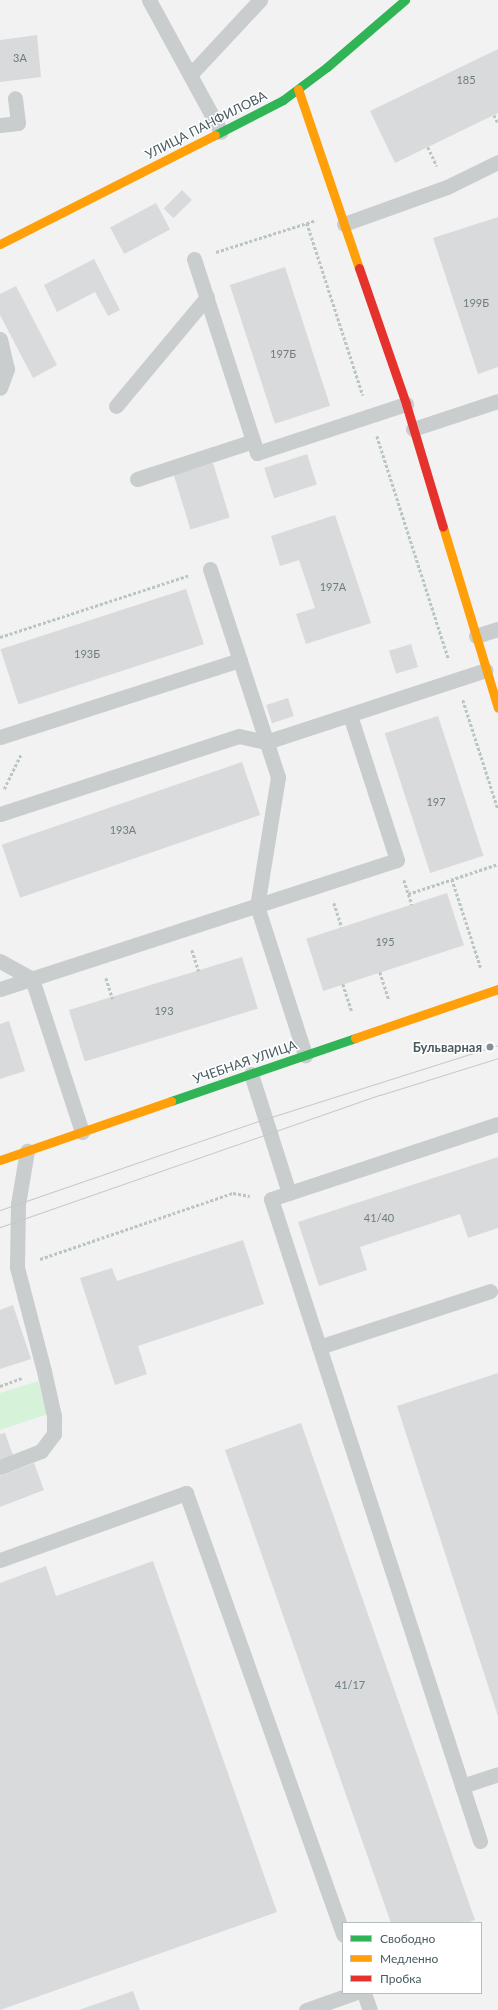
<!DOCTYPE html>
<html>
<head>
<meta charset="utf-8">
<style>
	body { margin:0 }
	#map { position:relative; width:498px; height:2010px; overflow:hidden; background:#f3f2f2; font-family:Lato,sans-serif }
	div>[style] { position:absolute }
	.green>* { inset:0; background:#d6f2d9 }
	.building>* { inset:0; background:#d9dadb; transform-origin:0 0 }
	.path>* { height:2.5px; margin-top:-1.25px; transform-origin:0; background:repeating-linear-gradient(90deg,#b9c7bf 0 3px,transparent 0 5px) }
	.lane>* { height:15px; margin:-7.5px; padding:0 7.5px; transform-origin:7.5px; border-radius:7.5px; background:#c9cdce }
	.fast>* { height:9px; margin:-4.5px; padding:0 4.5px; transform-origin:4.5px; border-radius:4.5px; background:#30b455 }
	.slow>* { height:9px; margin:-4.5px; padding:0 4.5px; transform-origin:4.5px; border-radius:4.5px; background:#ff9f0a }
	.jam>* { height:9px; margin:-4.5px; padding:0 4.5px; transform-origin:4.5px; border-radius:4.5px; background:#e5322d }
	.tram>* { height:1px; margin:-0.5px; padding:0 0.5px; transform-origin:0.5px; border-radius:0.5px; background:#c5c8c9 }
	.dots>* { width:11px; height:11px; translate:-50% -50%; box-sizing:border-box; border:2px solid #fff; border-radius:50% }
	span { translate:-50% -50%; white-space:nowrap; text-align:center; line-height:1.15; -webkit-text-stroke:3px #fff; paint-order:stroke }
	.number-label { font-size:11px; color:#6e7c80 }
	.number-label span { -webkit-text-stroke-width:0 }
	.street-label { font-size:13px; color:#485b60 }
	.poi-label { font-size:13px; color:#485b60; font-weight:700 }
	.right { translate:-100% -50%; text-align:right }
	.legend { position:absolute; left:342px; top:1922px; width:140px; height:72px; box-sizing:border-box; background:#fff; border:1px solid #b6bdbf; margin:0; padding:5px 7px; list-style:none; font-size:12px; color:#485b60 }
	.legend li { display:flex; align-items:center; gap:8px; height:20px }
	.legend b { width:20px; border:1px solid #b6bdbf }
</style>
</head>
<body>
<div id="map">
	<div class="green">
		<div style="clip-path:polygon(38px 1381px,48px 1414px,0 1430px,0 1393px)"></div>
	</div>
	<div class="building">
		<div style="clip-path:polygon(37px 35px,41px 77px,0 82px,0 40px)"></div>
		<div style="clip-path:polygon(498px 49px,498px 113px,395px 163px,370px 111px)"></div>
		<div style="left:182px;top:190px;width:14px;height:26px;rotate:45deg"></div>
		<div style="left:156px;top:203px;width:30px;height:52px;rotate:62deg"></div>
		<div style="clip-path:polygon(498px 217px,498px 367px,478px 374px,433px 238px)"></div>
		<div style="clip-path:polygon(94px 259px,120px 310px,108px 316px,95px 292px,57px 312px,44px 285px)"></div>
		<div style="left:285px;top:267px;width:146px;height:58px;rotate:72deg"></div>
		<div style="clip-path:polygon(16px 286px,57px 365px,33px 378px,0 315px,0 294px)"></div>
		<div style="left:307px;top:454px;width:32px;height:45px;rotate:72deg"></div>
		<div style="left:213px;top:463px;width:57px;height:41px;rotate:73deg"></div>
		<div style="clip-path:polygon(335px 515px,371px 623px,306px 644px,296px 614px,315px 608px,299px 560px,280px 566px,271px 536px)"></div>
		<div style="left:186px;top:589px;width:58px;height:195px;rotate:72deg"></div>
		<div style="left:411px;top:644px;width:24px;height:23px;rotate:73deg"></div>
		<div style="left:288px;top:698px;width:19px;height:23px;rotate:72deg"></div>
		<div style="left:438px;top:716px;width:147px;height:56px;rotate:72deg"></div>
		<div style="left:242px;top:762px;width:56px;height:254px;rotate:71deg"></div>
		<div style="left:447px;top:893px;width:55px;height:148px;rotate:72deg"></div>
		<div style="left:242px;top:957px;width:54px;height:181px;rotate:73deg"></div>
		<div style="clip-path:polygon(9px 1021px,25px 1071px,0 1079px,0 1024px)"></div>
		<div style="clip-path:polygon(498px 1157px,498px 1228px,468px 1238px,460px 1214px,360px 1247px,367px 1270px,319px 1286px,298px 1222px)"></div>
		<div style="clip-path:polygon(243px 1240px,264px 1304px,138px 1346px,147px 1374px,115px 1385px,80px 1278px,112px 1268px,117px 1281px)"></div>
		<div style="clip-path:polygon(13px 1305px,31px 1359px,0 1369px,0 1310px)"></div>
		<div style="clip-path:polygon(498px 1373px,498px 1716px,397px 1406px)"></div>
		<div style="clip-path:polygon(301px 1423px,475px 1920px,467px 1923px,391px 1923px,225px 1450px)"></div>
		<div style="clip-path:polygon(5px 1433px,13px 1455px,0 1460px,0 1434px)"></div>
		<div style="clip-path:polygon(34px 1463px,44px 1490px,0 1507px,0 1476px)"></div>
		<div style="clip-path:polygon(153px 1561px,277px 1912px,0 2010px,0 1583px,46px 1566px,56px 1596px)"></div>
		<div style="clip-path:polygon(133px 1991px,140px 2010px,79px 2010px)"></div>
	</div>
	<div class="path">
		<div style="left:494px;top:115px;width:9px;rotate:63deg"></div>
		<div style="left:428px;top:147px;width:21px;rotate:65deg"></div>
		<div style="left:307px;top:223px;width:181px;rotate:72deg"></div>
		<div style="left:216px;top:252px;width:105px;rotate:-17.7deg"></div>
		<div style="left:377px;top:436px;width:235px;rotate:72.2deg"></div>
		<div style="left:0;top:637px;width:200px;rotate:-18.1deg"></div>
		<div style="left:463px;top:700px;width:114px;rotate:72.2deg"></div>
		<div style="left:4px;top:789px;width:39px;rotate:-64deg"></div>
		<div style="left:452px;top:879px;width:94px;rotate:72deg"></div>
		<div style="left:404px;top:880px;width:26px;rotate:72deg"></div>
		<div style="left:408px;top:894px;width:95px;rotate:-18.4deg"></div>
		<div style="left:334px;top:903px;width:25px;rotate:72deg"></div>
		<div style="left:192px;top:950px;width:22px;rotate:72deg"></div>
		<div style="left:380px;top:972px;width:28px;rotate:72deg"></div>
		<div style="left:106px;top:978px;width:22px;rotate:72deg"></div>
		<div style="left:343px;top:984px;width:28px;rotate:72deg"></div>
		<div style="left:40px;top:1259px;width:204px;rotate:-18.9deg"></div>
		<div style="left:233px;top:1193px;width:17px;rotate:10deg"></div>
		<div style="left:0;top:1386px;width:23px;rotate:-20deg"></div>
	</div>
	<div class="lane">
		<div style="left:149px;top:0;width:150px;rotate:61.4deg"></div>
		<div style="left:190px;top:75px;width:103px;rotate:-47deg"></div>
		<div style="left:0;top:125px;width:18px;rotate:-6deg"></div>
		<div style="left:18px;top:123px;width:25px;rotate:-97deg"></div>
		<div style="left:344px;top:224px;width:109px;rotate:-19.8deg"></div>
		<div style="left:447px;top:187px;width:57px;rotate:-26.1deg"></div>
		<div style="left:194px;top:259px;width:204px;rotate:72deg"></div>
		<div style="left:257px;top:453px;width:157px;rotate:-18.2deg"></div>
		<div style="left:0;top:339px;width:31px;rotate:77deg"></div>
		<div style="left:7px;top:369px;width:20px;rotate:110deg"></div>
		<div style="left:116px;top:406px;width:142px;rotate:-50.1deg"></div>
		<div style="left:413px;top:429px;width:89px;rotate:-18.2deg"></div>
		<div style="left:137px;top:479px;width:122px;rotate:-18.1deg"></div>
		<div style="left:210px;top:569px;width:219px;rotate:71.9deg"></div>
		<div style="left:278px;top:777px;width:131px;rotate:99.2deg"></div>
		<div style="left:257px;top:906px;width:157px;rotate:72.1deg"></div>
		<div style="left:476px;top:636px;width:23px;rotate:-18deg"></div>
		<div style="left:0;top:737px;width:252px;rotate:-17.8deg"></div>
		<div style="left:0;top:814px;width:251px;rotate:-18.1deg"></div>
		<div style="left:239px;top:736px;width:28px;rotate:13deg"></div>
		<div style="left:266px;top:742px;width:231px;rotate:-18.1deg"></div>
		<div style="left:0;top:961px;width:37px;rotate:29deg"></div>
		<div style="left:32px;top:979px;width:161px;rotate:71.9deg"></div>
		<div style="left:0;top:989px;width:417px;rotate:-18deg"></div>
		<div style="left:397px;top:860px;width:152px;rotate:-108deg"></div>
		<div style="left:251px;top:1074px;width:125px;rotate:72.3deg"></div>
		<div style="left:319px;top:1347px;width:180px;rotate:-18.1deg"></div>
		<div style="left:0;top:1467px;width:44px;rotate:-21.3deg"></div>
		<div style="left:41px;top:1451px;width:21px;rotate:-53deg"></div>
		<div style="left:54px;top:1434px;width:18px;rotate:-90deg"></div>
		<div style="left:54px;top:1416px;width:46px;rotate:-102.5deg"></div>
		<div style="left:44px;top:1371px;width:107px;rotate:-104.6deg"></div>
		<div style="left:17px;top:1267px;width:63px;rotate:-89.1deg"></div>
		<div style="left:18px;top:1204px;width:54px;rotate:-80.4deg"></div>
		<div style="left:0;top:1560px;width:198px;rotate:-19.8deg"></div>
		<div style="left:186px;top:1493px;width:469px;rotate:70.4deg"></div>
		<div style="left:462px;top:1786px;width:38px;rotate:-18deg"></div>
		<div style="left:480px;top:1841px;width:675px;rotate:-108.03deg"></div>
		<div style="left:271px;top:1199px;width:239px;rotate:-18.3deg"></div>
		<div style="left:364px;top:1993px;width:18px;rotate:71deg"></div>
		<div style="left:306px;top:2010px;width:51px;rotate:-19.5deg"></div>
	</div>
	<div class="fast">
		<div style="left:215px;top:135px;width:76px;rotate:-27.2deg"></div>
		<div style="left:283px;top:100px;width:55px;rotate:-36.9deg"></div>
		<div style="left:327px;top:67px;width:103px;rotate:-40.7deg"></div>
		<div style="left:171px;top:1101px;width:194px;rotate:-18.9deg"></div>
	</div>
	<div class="slow">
		<div style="left:298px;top:89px;width:189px;rotate:71.2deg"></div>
		<div style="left:0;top:244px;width:241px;rotate:-26.9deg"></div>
		<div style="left:443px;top:527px;width:189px;rotate:73.1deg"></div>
		<div style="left:355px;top:1038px;width:151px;rotate:-18.9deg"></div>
		<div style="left:0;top:1160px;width:181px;rotate:-19deg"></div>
	</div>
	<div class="jam">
		<div style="left:359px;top:268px;width:144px;rotate:70.9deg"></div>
		<div style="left:406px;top:404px;width:128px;rotate:73.3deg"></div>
	</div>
	<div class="tram">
		<div style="left:0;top:1210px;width:280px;rotate:-19deg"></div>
		<div style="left:265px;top:1119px;width:244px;rotate:-17.6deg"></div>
		<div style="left:0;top:1227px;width:402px;rotate:-19.2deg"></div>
		<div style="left:380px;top:1095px;width:124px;rotate:-17.4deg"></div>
	</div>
	<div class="dots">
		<div style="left:490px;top:1047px;background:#849093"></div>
	</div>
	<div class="number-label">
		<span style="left:20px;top:58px">3А</span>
		<span style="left:466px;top:80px">185</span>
		<span style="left:476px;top:303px">199Б</span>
		<span style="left:283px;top:354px">197Б</span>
		<span style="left:333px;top:587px">197А</span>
		<span style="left:87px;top:654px">193Б</span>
		<span style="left:436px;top:802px">197</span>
		<span style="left:123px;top:830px">193А</span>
		<span style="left:385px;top:942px">195</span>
		<span style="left:164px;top:1011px">193</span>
		<span style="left:379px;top:1218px">41/40</span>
		<span style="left:350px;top:1685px">41/17</span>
	</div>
	<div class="street-label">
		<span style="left:206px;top:125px;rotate:-27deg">УЛИЦА ПАНФИЛОВА</span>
		<span style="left:245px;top:1062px;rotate:-19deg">УЧЕБНАЯ УЛИЦА</span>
	</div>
	<div class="poi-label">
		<span class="right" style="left:482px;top:1047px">Бульварная</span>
	</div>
	<ul class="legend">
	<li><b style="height:5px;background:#30b455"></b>Свободно</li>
	<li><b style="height:5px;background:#ff9f0a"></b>Медленно</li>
	<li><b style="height:5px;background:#e5322d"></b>Пробка</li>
	</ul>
</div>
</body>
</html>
